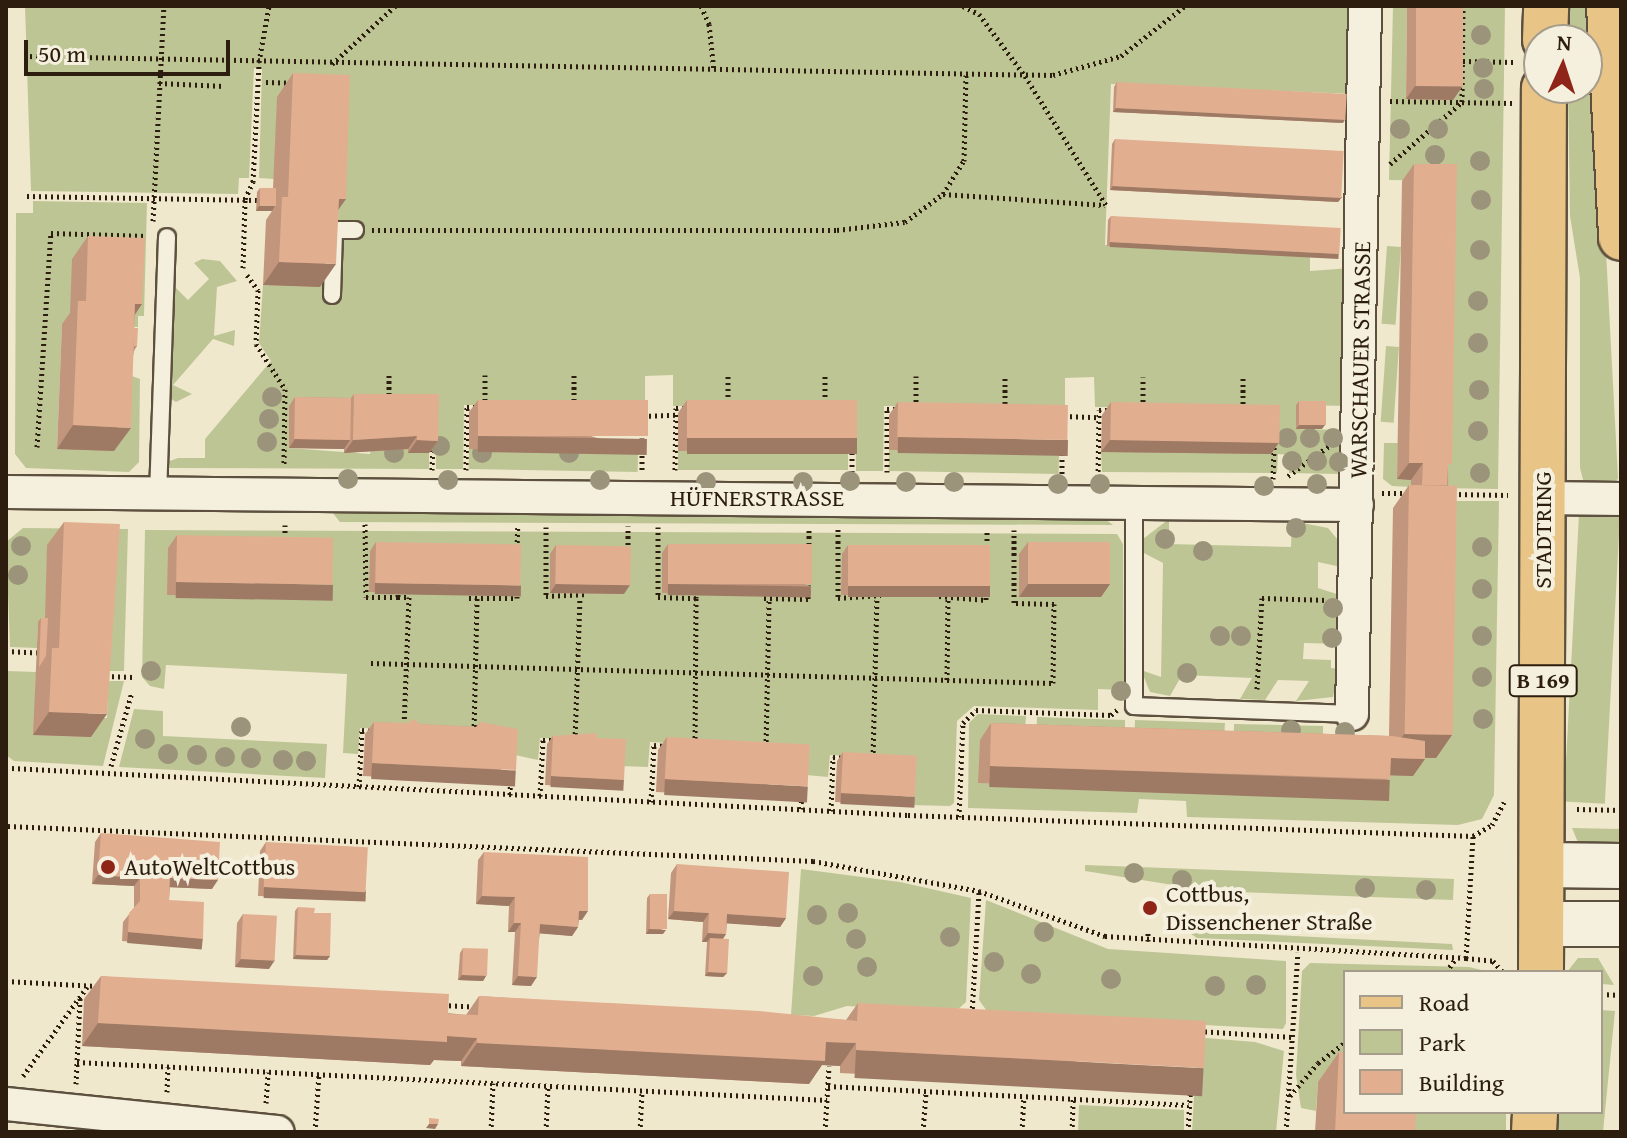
<!DOCTYPE html>
<html>
<head>
<meta charset="utf-8">
<style>
	body { margin:0 }
	#map { position:relative; width:1627px; height:1138px; overflow:hidden; background:#f0e8cd; font-family:"Gentium Book Plus",serif }
	div>[style] { position:absolute }
	.green>* { inset:0; background:#bec595; transform-origin:0 0 }
	.path>* { height:5px; margin-top:-2.5px; transform-origin:0; background:repeating-linear-gradient(90deg,#2c1d0e 0 2px,transparent 0 6px) }
	.roads { filter:drop-shadow(2px 0 #5d503e) drop-shadow(-2px 0 #5d503e) drop-shadow(0 2px #5d503e) drop-shadow(0 -2px #5d503e) }
	.service>* { height:16px; margin:-8px; padding:0 8px; transform-origin:8px; border-radius:8px; background:#f5f0de }
	.minor>* { height:32px; margin:-16px; padding:0 16px; transform-origin:16px; border-radius:16px; background:#f5f0de }
	.secondary>* { height:44px; margin:-22px; padding:0 22px; transform-origin:22px; border-radius:22px; background:#f5f0de }
	.primary>* { height:44px; margin:-22px; padding:0 22px; transform-origin:22px; border-radius:22px; background:#e8c486 }
	.trees>* { width:20px; height:20px; margin:-10px; border-radius:50%; background:#9c947a }
	.wall>* { inset:0; background:#c2967c }
	.shaded-wall>* { inset:0; background:#9e7a65; transform-origin:0 0 }
	.building>* { inset:0; background:#e1af90; transform-origin:0 0 }
	.dots>* { width:22px; height:22px; translate:-50% -50%; box-sizing:border-box; border:4px solid #f5f0de; border-radius:50% }
	span { translate:-50% -50%; white-space:nowrap; text-align:center; line-height:1.15; -webkit-text-stroke:8px #f5f0de; paint-order:stroke }
	.shield-label span { padding:2px 6px; background:#f5f0de; border:2px solid; border-radius:6px; -webkit-text-stroke-width:0 }
	.shield-label { font-size:22px; color:#2c1d0e; font-weight:700 }
	.street-label { font-size:24px; color:#2c1d0e }
	.poi-label { font-size:24px; color:#2c1d0e }
	.left { translate:0 -50%; text-align:left }
	.frame { position:absolute; inset:0; border:8px solid #2c1d0e; pointer-events:none }
	.legend { position:absolute; left:1343px; top:970px; width:260px; height:144px; box-sizing:border-box; background:#f5f0de; border:2px solid #a59c8b; margin:0; padding:10px 14px; list-style:none; font-size:24px; color:#2c1d0e }
	.legend li { display:flex; align-items:center; gap:16px; height:40px }
	.legend b { width:40px; border:2px solid #a59c8b }
	.north { position:absolute; left:1523px; top:24px; width:80px; height:80px; box-sizing:border-box; background:#f5f0de; border:2px solid #a59c8b; border-radius:50%; rotate:3deg; font-size:22px; font-weight:700; line-height:32px; text-align:center; color:#2c1d0e }
	.north::after { content:''; display:block; margin:auto; width:28px; height:36px; background:#8f2418; clip-path:polygon(50% 0,100% 100%,50% 72%,0 100%) }
	.scale { position:absolute; left:24px; top:40px; width:206px; height:36px; box-sizing:border-box; border:4px solid #2c1d0e; border-top:0; padding-left:10px; font-size:24px; line-height:28px; white-space:nowrap; color:#2c1d0e; -webkit-text-stroke:6px #f5f0de; paint-order:stroke }
</style>
</head>
<body>
<div id="map">
	<div class="green">
		<div style="clip-path:polygon(25px 6px,1354px 6px,1354px 94px,1111px 84px,1105px 245px,1310px 256px,1310px 271px,1351px 268px,1348px 406px,1297px 405px,1296px 429px,1347px 430px,1341px 474px,1289px 473px,1289px 455px,1278px 454px,1277px 473px,1102px 472px,1101px 452px,1271px 408px,1095px 407px,1094px 377px,1065px 378px,1065px 408px,884px 406px,883px 471px,856px 471px,855px 406px,673px 406px,673px 375px,645px 376px,645px 406px,464px 405px,463px 469px,436px 469px,436px 400px,289px 448px,370px 454px,371px 449px,408px 449px,429px 453px,429px 469px,167px 468px,167px 462px,178px 458px,205px 458px,205px 439px,271px 361px,259px 343px,263px 285px,320px 287px,274px 179px,259px 178px,262px 69px,254px 68px,249px 178px,239px 178px,238px 194px,31px 191px)"></div>
		<div style="clip-path:polygon(1393px 6px,1407px 6px,1406px 99px,1452px 100px,1454px 6px,1505px 6px,1498px 489px,1436px 488px,1445px 181px,1389px 180px)"></div>
		<div style="clip-path:polygon(1564px 6px,1593px 6px,1618px 478px,1612px 490px,1585px 487px,1580px 468px,1580px 278px,1570px 216px,1568px 88px,1587px 88px,1587px 40px,1567px 40px)"></div>
		<div style="clip-path:polygon(33px 201px,147px 203px,144px 316px,138px 316px,138px 327px,62px 325px,57px 448px,114px 451px,132px 376px,140px 379px,139px 462px,129px 472px,26px 468px,15px 454px,16px 213px,33px 213px)"></div>
		<div style="left:1387px;top:246px;width:14px;height:78px;rotate:4deg"></div>
		<div style="clip-path:polygon(202px 259px,220px 261px,237px 281px,217px 287px,214px 336px,235px 330px,234px 346px,213px 339px,173px 385px,192px 394px,176px 402px,168px 397px,173px 285px,188px 300px,209px 279px,194px 263px)"></div>
		<div style="left:1386px;top:346px;width:13px;height:76px;rotate:4deg"></div>
		<div style="clip-path:polygon(1384px 443px,1398px 443px,1397px 479px,1411px 480px,1411px 487px,1392px 486px,1383px 479px)"></div>
		<div style="left:469px;top:449px;width:169px;height:20px;rotate:1deg"></div>
		<div style="left:889px;top:450px;width:170px;height:21px;rotate:1deg"></div>
		<div style="left:678px;top:451px;width:170px;height:19px"></div>
		<div style="clip-path:polygon(1436px 501px,1499px 501px,1494px 795px,1482px 819px,1458px 825px,1187px 817px,1186px 801px,1139px 799px,1137px 813px,968px 808px,969px 723px,978px 714px,1026px 716px,1025px 732px,1379px 775px,1414px 758px,1435px 758px)"></div>
		<div style="clip-path:polygon(336px 509px,1096px 512px,1113px 525px,340px 522px,332px 512px)"></div>
		<div style="left:1579px;top:514px;width:41px;height:288px;rotate:3deg"></div>
		<div style="clip-path:polygon(1169px 519px,1169px 544px,1291px 547px,1292px 521px,1328px 528px,1338px 540px,1341px 567px,1318px 562px,1318px 588px,1340px 595px,1339px 644px,1304px 643px,1303px 659px,1331px 660px,1331px 668px,1339px 669px,1333px 697px,1296px 701px,1309px 681px,1278px 680px,1265px 700px,1240px 699px,1252px 678px,1182px 675px,1170px 696px,1150px 692px,1141px 670px,1161px 677px,1163px 563px,1142px 552px,1143px 539px)"></div>
		<div style="clip-path:polygon(23px 528px,128px 529px,124px 671px,105px 671px,44px 623px,38px 623px,37px 648px,10px 647px,6px 542px)"></div>
		<div style="clip-path:polygon(evenodd,145px 530px,1117px 534px,1123px 544px,1124px 690px,1098px 689px,1098px 710px,974px 706px,957px 721px,954px 803px,950px 806px,909px 805px,911px 765px,882px 757px,830px 755px,828px 777px,806px 775px,690px 744px,650px 742px,648px 767px,619px 766px,573px 739px,540px 738px,538px 760px,397px 729px,360px 728px,358px 754px,343px 753px,347px 674px,166px 665px,164px 689px,150px 686px,142px 677px,145px 530px,550px 554px,551px 554px,624px 594px,550px 593px,550px 554px,145px 530px,842px 554px,983px 596px,842px 595px,842px 554px)"></div>
		<div style="clip-path:polygon(8px 671px,36px 672px,34px 735px,91px 737px,91px 718px,107px 718px,108px 681px,124px 681px,103px 766px,14px 761px,6px 755px)"></div>
		<div style="clip-path:polygon(134px 709px,163px 711px,163px 736px,327px 744px,325px 778px,119px 767px)"></div>
		<div style="clip-path:polygon(1037px 717px,1125px 720px,1125px 735px,1036px 742px)"></div>
		<div style="clip-path:polygon(1135px 720px,1225px 723px,1224px 739px,1134px 745px)"></div>
		<div style="clip-path:polygon(1234px 724px,1323px 726px,1323px 741px,1234px 748px)"></div>
		<div style="clip-path:polygon(1572px 828px,1621px 829px,1621px 843px,1614px 850px,1580px 847px)"></div>
		<div style="clip-path:polygon(1085px 865px,1454px 879px,1453px 900px,1211px 891px,1085px 871px)"></div>
		<div style="clip-path:polygon(801px 869px,900px 882px,971px 898px,966px 1002px,955px 1012px,847px 1006px,814px 1016px,791px 1015px)"></div>
		<div style="clip-path:polygon(986px 900px,1108px 949px,1286px 961px,1286px 1023px,1283px 1029px,989px 1014px,979px 1000px)"></div>
		<div style="clip-path:polygon(1196px 931px,1452px 944px,1453px 950px,1197px 938px,1191px 934px)"></div>
		<div style="clip-path:polygon(1578px 958px,1598px 958px,1614px 985px,1601px 984px,1601px 972px,1567px 972px)"></div>
		<div style="clip-path:polygon(1310px 963px,1469px 967px,1490px 972px,1345px 972px,1345px 1083px,1318px 1082px,1316px 1111px,1301px 1108px,1296px 1075px,1302px 971px)"></div>
		<div style="clip-path:polygon(1601px 1010px,1615px 1011px,1603px 1132px,1552px 1132px,1553px 1112px,1601px 1112px)"></div>
		<div style="clip-path:polygon(1206px 1038px,1255px 1042px,1284px 1051px,1276px 1132px,1192px 1132px,1197px 1043px)"></div>
		<div style="clip-path:polygon(1079px 1105px,1184px 1110px,1184px 1132px,1078px 1132px)"></div>
		<div style="left:1396px;top:1112px;width:110px;height:20px"></div>
	</div>
	<div class="path">
		<div style="left:701px;top:6px;width:20px;rotate:66deg"></div>
		<div style="left:709px;top:24px;width:47px;rotate:83.9deg"></div>
		<div style="left:963px;top:6px;width:18px;rotate:27deg"></div>
		<div style="left:979px;top:14px;width:77px;rotate:53.4deg"></div>
		<div style="left:1025px;top:76px;width:152px;rotate:57.9deg"></div>
		<div style="left:24px;top:56px;width:1029px;rotate:1.06deg"></div>
		<div style="left:1053px;top:75px;width:71px;rotate:-15.6deg"></div>
		<div style="left:1121px;top:56px;width:81px;rotate:-38deg"></div>
		<div style="left:1463px;top:61px;width:51px;rotate:1.1deg"></div>
		<div style="left:332px;top:64px;width:86px;rotate:-42.6deg"></div>
		<div style="left:266px;top:82px;width:25px;rotate:2deg"></div>
		<div style="left:159px;top:83px;width:65px;rotate:2.6deg"></div>
		<div style="left:1390px;top:101px;width:122px;rotate:0.9deg"></div>
		<div style="left:1390px;top:164px;width:95px;rotate:-40.7deg"></div>
		<div style="left:1462px;top:102px;width:96px;rotate:-89.4deg"></div>
		<div style="left:943px;top:194px;width:162px;rotate:3.9deg"></div>
		<div style="left:27px;top:196px;width:230px;rotate:1deg"></div>
		<div style="left:153px;top:221px;width:215px;rotate:-87.1deg"></div>
		<div style="left:372px;top:230px;width:465px"></div>
		<div style="left:837px;top:230px;width:68px;rotate:-6.7deg"></div>
		<div style="left:905px;top:222px;width:47px;rotate:-36.4deg"></div>
		<div style="left:943px;top:194px;width:39px;rotate:-58deg"></div>
		<div style="left:964px;top:161px;width:86px;rotate:-88.7deg"></div>
		<div style="left:243px;top:268px;width:69px;rotate:-88.3deg"></div>
		<div style="left:245px;top:199px;width:19px;rotate:-65deg"></div>
		<div style="left:253px;top:182px;width:120px;rotate:-87.1deg"></div>
		<div style="left:259px;top:62px;width:57px;rotate:-79.9deg"></div>
		<div style="left:247px;top:275px;width:19px;rotate:54deg"></div>
		<div style="left:258px;top:290px;width:54px;rotate:92.1deg"></div>
		<div style="left:256px;top:344px;width:54px;rotate:57.2deg"></div>
		<div style="left:285px;top:389px;width:76px;rotate:90.8deg"></div>
		<div style="left:728px;top:376px;width:31px;rotate:90deg"></div>
		<div style="left:825px;top:376px;width:32px;rotate:90deg"></div>
		<div style="left:6px;top:383px;width:1px"></div>
		<div style="left:389px;top:401px;width:26px;rotate:-90deg"></div>
		<div style="left:485px;top:406px;width:31px;rotate:-90deg"></div>
		<div style="left:574px;top:407px;width:32px;rotate:-90deg"></div>
		<div style="left:916px;top:408px;width:32px;rotate:-90deg"></div>
		<div style="left:1143px;top:408px;width:31px;rotate:-90deg"></div>
		<div style="left:1005px;top:410px;width:33px;rotate:-90deg"></div>
		<div style="left:1243px;top:410px;width:32px;rotate:-90deg"></div>
		<div style="left:643px;top:416px;width:33px;rotate:-2deg"></div>
		<div style="left:1064px;top:416px;width:34px;rotate:2deg"></div>
		<div style="left:642px;top:438px;width:34px;rotate:90deg"></div>
		<div style="left:37px;top:447px;width:214px;rotate:-86.3deg"></div>
		<div style="left:51px;top:233px;width:96px;rotate:1.8deg"></div>
		<div style="left:432px;top:470px;width:26px;rotate:-88deg"></div>
		<div style="left:466px;top:470px;width:63px;rotate:-89.1deg"></div>
		<div style="left:467px;top:407px;width:11px"></div>
		<div style="left:675px;top:470px;width:62px;rotate:-89.1deg"></div>
		<div style="left:676px;top:408px;width:12px"></div>
		<div style="left:852px;top:472px;width:30px;rotate:-90deg"></div>
		<div style="left:887px;top:472px;width:63px;rotate:-90deg"></div>
		<div style="left:887px;top:409px;width:11px"></div>
		<div style="left:1062px;top:474px;width:30px;rotate:-90deg"></div>
		<div style="left:1288px;top:476px;width:51px;rotate:-36.2deg"></div>
		<div style="left:1098px;top:477px;width:67px;rotate:-89.1deg"></div>
		<div style="left:1099px;top:410px;width:11px"></div>
		<div style="left:1273px;top:479px;width:34px;rotate:-88deg"></div>
		<div style="left:1382px;top:493px;width:26px"></div>
		<div style="left:1453px;top:494px;width:55px;rotate:1deg"></div>
		<div style="left:365px;top:524px;width:73px;rotate:89.2deg"></div>
		<div style="left:366px;top:597px;width:32px"></div>
		<div style="left:398px;top:597px;width:4px;rotate:-90deg"></div>
		<div style="left:546px;top:527px;width:69px;rotate:90deg"></div>
		<div style="left:546px;top:596px;width:42px;rotate:-2.7deg"></div>
		<div style="left:658px;top:527px;width:70px;rotate:90deg"></div>
		<div style="left:658px;top:597px;width:38px;rotate:2deg"></div>
		<div style="left:696px;top:598px;width:4px;rotate:-90deg"></div>
		<div style="left:838px;top:529px;width:69px;rotate:90deg"></div>
		<div style="left:838px;top:598px;width:43px;rotate:-4deg"></div>
		<div style="left:285px;top:544px;width:19px;rotate:-90deg"></div>
		<div style="left:517px;top:548px;width:23px;rotate:-88deg"></div>
		<div style="left:628px;top:550px;width:24px;rotate:-90deg"></div>
		<div style="left:809px;top:550px;width:22px;rotate:-90deg"></div>
		<div style="left:987px;top:552px;width:22px;rotate:-90deg"></div>
		<div style="left:469px;top:593px;width:5px;rotate:90deg"></div>
		<div style="left:469px;top:598px;width:48px"></div>
		<div style="left:517px;top:598px;width:12px;rotate:-90deg"></div>
		<div style="left:764px;top:594px;width:4px;rotate:90deg"></div>
		<div style="left:764px;top:598px;width:44px;rotate:1.3deg"></div>
		<div style="left:808px;top:599px;width:15px;rotate:-90deg"></div>
		<div style="left:939px;top:596px;width:47px;rotate:4.9deg"></div>
		<div style="left:986px;top:600px;width:14px;rotate:-90deg"></div>
		<div style="left:398px;top:597px;width:11px"></div>
		<div style="left:409px;top:597px;width:131px;rotate:92.2deg"></div>
		<div style="left:6px;top:651px;width:35px;rotate:3deg"></div>
		<div style="left:371px;top:663px;width:682px;rotate:1.68deg"></div>
		<div style="left:1053px;top:683px;width:79px;rotate:-89.3deg"></div>
		<div style="left:1054px;top:604px;width:40px;rotate:-178.6deg"></div>
		<div style="left:1014px;top:603px;width:73px;rotate:-90deg"></div>
		<div style="left:106px;top:676px;width:27px;rotate:2deg"></div>
		<div style="left:947px;top:680px;width:81px;rotate:-89.3deg"></div>
		<div style="left:1257px;top:689px;width:91px;rotate:-86.9deg"></div>
		<div style="left:1262px;top:598px;width:66px;rotate:1.7deg"></div>
		<div style="left:474px;top:732px;width:134px;rotate:-88.7deg"></div>
		<div style="left:575px;top:740px;width:143px;rotate:-88deg"></div>
		<div style="left:695px;top:744px;width:146px;rotate:-89.6deg"></div>
		<div style="left:766px;top:747px;width:149px;rotate:-88.8deg"></div>
		<div style="left:873px;top:758px;width:160px;rotate:-88.6deg"></div>
		<div style="left:111px;top:766px;width:77px;rotate:-74.2deg"></div>
		<div style="left:12px;top:768px;width:897px;rotate:3deg"></div>
		<div style="left:908px;top:815px;width:565px;rotate:2.13deg"></div>
		<div style="left:1473px;top:836px;width:22px;rotate:-30deg"></div>
		<div style="left:1492px;top:825px;width:26px;rotate:-62deg"></div>
		<div style="left:359px;top:787px;width:57px;rotate:-87deg"></div>
		<div style="left:362px;top:730px;width:10px;rotate:6deg"></div>
		<div style="left:510px;top:795px;width:23px;rotate:-88deg"></div>
		<div style="left:540px;top:796px;width:56px;rotate:-86.9deg"></div>
		<div style="left:543px;top:740px;width:11px"></div>
		<div style="left:651px;top:802px;width:57px;rotate:-87deg"></div>
		<div style="left:654px;top:745px;width:10px;rotate:6deg"></div>
		<div style="left:801px;top:809px;width:19px;rotate:-87deg"></div>
		<div style="left:1577px;top:809px;width:44px;rotate:1.3deg"></div>
		<div style="left:831px;top:811px;width:54px;rotate:-87.9deg"></div>
		<div style="left:833px;top:757px;width:13px;rotate:4deg"></div>
		<div style="left:959px;top:817px;width:94px;rotate:-87.6deg"></div>
		<div style="left:963px;top:723px;width:18px;rotate:-45deg"></div>
		<div style="left:976px;top:710px;width:135px;rotate:2.1deg"></div>
		<div style="left:1111px;top:715px;width:8px;rotate:-40deg"></div>
		<div style="left:8px;top:826px;width:806px;rotate:2.49deg"></div>
		<div style="left:813px;top:861px;width:169px;rotate:10.2deg"></div>
		<div style="left:979px;top:891px;width:134px;rotate:19.7deg"></div>
		<div style="left:1105px;top:936px;width:362px;rotate:3.5deg"></div>
		<div style="left:1466px;top:958px;width:27px;rotate:6deg"></div>
		<div style="left:1493px;top:961px;width:15px;rotate:48deg"></div>
		<div style="left:1148px;top:941px;width:10px;rotate:-90deg"></div>
		<div style="left:1466px;top:958px;width:122px;rotate:-86.7deg"></div>
		<div style="left:1446px;top:972px;width:17px;rotate:-54deg"></div>
		<div style="left:6px;top:981px;width:91px;rotate:3.1deg"></div>
		<div style="left:1601px;top:994px;width:20px;rotate:3deg"></div>
		<div style="left:443px;top:1005px;width:34px;rotate:3deg"></div>
		<div style="left:972px;top:1014px;width:123px;rotate:-86.7deg"></div>
		<div style="left:1199px;top:1031px;width:93px;rotate:3.7deg"></div>
		<div style="left:77px;top:1062px;width:751px;rotate:2.9deg"></div>
		<div style="left:23px;top:1076px;width:110px;rotate:-54.3deg"></div>
		<div style="left:76px;top:1084px;width:86px;rotate:-87.3deg"></div>
		<div style="left:828px;top:1086px;width:361px;rotate:3deg"></div>
		<div style="left:167px;top:1092px;width:25px;rotate:-88deg"></div>
		<div style="left:1290px;top:1096px;width:43px;rotate:-49.7deg"></div>
		<div style="left:1318px;top:1063px;width:34px;rotate:-37deg"></div>
		<div style="left:266px;top:1103px;width:31px;rotate:-86deg"></div>
		<div style="left:315px;top:1132px;width:58px;rotate:-86.1deg"></div>
		<div style="left:491px;top:1132px;width:49px;rotate:-87.7deg"></div>
		<div style="left:546px;top:1132px;width:46px;rotate:-87.5deg"></div>
		<div style="left:640px;top:1132px;width:41px;rotate:-87.2deg"></div>
		<div style="left:825px;top:1132px;width:66px;rotate:-86.5deg"></div>
		<div style="left:923px;top:1132px;width:40px;rotate:-85.7deg"></div>
		<div style="left:1022px;top:1132px;width:35px;rotate:-87deg"></div>
		<div style="left:1072px;top:1132px;width:33px;rotate:-88deg"></div>
		<div style="left:1188px;top:1132px;width:50px;rotate:-86.6deg"></div>
		<div style="left:1286px;top:1132px;width:180px;rotate:-86.2deg"></div>
	</div>
	<div class="roads">
		<div class="service">
			<div style="left:332px;top:295px;width:65px;rotate:-88.2deg"></div>
			<div style="left:334px;top:230px;width:21px"></div>
			<div style="left:158px;top:495px;width:258px;rotate:-88deg"></div>
			<div style="left:1134px;top:501px;width:205px;rotate:90deg"></div>
			<div style="left:1134px;top:706px;width:218px;rotate:2.1deg"></div>
		</div>
		<div class="minor">
			<div style="left:6px;top:492px;width:1351px;rotate:0.55deg"></div>
			<div style="left:1543px;top:498px;width:78px;rotate:0.7deg"></div>
			<div style="left:1352px;top:714px;width:708px;rotate:-88.95deg"></div>
			<div style="left:6px;top:1104px;width:273px;rotate:5.9deg"></div>
		</div>
		<div class="secondary">
			<div style="left:1543px;top:865px;width:78px;rotate:0.7deg"></div>
			<div style="left:1542px;top:924px;width:79px"></div>
		</div>
		<div class="primary">
			<div style="left:1609px;top:6px;width:232px;rotate:87deg"></div>
			<div style="left:1545px;top:40px;width:34px;rotate:-88deg"></div>
			<div style="left:1541px;top:972px;width:884px;rotate:-89.81deg"></div>
			<div style="left:1534px;top:1132px;width:20px;rotate:-87deg"></div>
		</div>
	</div>
	<div class="trees">
		<div style="left:1481px;top:35px"></div>
		<div style="left:1483px;top:68px"></div>
		<div style="left:1484px;top:89px"></div>
		<div style="left:1400px;top:129px"></div>
		<div style="left:1438px;top:129px"></div>
		<div style="left:1435px;top:155px"></div>
		<div style="left:1480px;top:161px"></div>
		<div style="left:1481px;top:200px"></div>
		<div style="left:1480px;top:250px"></div>
		<div style="left:1478px;top:301px"></div>
		<div style="left:1478px;top:343px"></div>
		<div style="left:1479px;top:390px"></div>
		<div style="left:272px;top:397px"></div>
		<div style="left:269px;top:419px"></div>
		<div style="left:1478px;top:431px"></div>
		<div style="left:1287px;top:438px"></div>
		<div style="left:1310px;top:438px"></div>
		<div style="left:1333px;top:438px"></div>
		<div style="left:267px;top:442px"></div>
		<div style="left:440px;top:446px"></div>
		<div style="left:394px;top:453px"></div>
		<div style="left:482px;top:453px"></div>
		<div style="left:569px;top:453px"></div>
		<div style="left:1292px;top:461px"></div>
		<div style="left:1317px;top:461px"></div>
		<div style="left:1339px;top:462px"></div>
		<div style="left:1480px;top:473px"></div>
		<div style="left:348px;top:479px"></div>
		<div style="left:448px;top:480px"></div>
		<div style="left:600px;top:480px"></div>
		<div style="left:850px;top:481px"></div>
		<div style="left:706px;top:482px"></div>
		<div style="left:803px;top:482px"></div>
		<div style="left:906px;top:482px"></div>
		<div style="left:954px;top:482px"></div>
		<div style="left:1058px;top:484px"></div>
		<div style="left:1100px;top:484px"></div>
		<div style="left:1317px;top:484px"></div>
		<div style="left:1264px;top:486px"></div>
		<div style="left:1296px;top:528px"></div>
		<div style="left:1165px;top:539px"></div>
		<div style="left:21px;top:546px"></div>
		<div style="left:1482px;top:547px"></div>
		<div style="left:1203px;top:551px"></div>
		<div style="left:18px;top:575px"></div>
		<div style="left:1482px;top:589px"></div>
		<div style="left:1333px;top:608px"></div>
		<div style="left:1220px;top:636px"></div>
		<div style="left:1241px;top:636px"></div>
		<div style="left:1482px;top:636px"></div>
		<div style="left:1332px;top:638px"></div>
		<div style="left:151px;top:671px"></div>
		<div style="left:1187px;top:673px"></div>
		<div style="left:1482px;top:677px"></div>
		<div style="left:1121px;top:691px"></div>
		<div style="left:1483px;top:719px"></div>
		<div style="left:241px;top:727px"></div>
		<div style="left:1291px;top:730px"></div>
		<div style="left:1345px;top:732px"></div>
		<div style="left:145px;top:739px"></div>
		<div style="left:168px;top:754px"></div>
		<div style="left:197px;top:755px"></div>
		<div style="left:225px;top:757px"></div>
		<div style="left:251px;top:758px"></div>
		<div style="left:283px;top:760px"></div>
		<div style="left:306px;top:761px"></div>
		<div style="left:1134px;top:873px"></div>
		<div style="left:1182px;top:880px"></div>
		<div style="left:1365px;top:888px"></div>
		<div style="left:1426px;top:890px"></div>
		<div style="left:848px;top:913px"></div>
		<div style="left:817px;top:915px"></div>
		<div style="left:1044px;top:932px"></div>
		<div style="left:950px;top:937px"></div>
		<div style="left:856px;top:939px"></div>
		<div style="left:994px;top:962px"></div>
		<div style="left:867px;top:967px"></div>
		<div style="left:1031px;top:974px"></div>
		<div style="left:813px;top:976px"></div>
		<div style="left:1111px;top:979px"></div>
		<div style="left:1256px;top:985px"></div>
		<div style="left:1215px;top:986px"></div>
	</div>
	<div class="wall">
		<div style="clip-path:polygon(1407px 6px,1463px 6px,1462px 87px,1453px 100px,1406px 99px)"></div>
		<div style="clip-path:polygon(293px 73px,338px 210px,320px 287px,263px 285px,266px 220px,272px 211px,256px 211px,257px 192px,260px 188px,273px 188px,277px 97px)"></div>
		<div style="clip-path:polygon(1117px 82px,1343px 123px,1113px 112px,1114px 87px)"></div>
		<div style="clip-path:polygon(1115px 139px,1342px 197px,1338px 202px,1110px 190px,1112px 144px)"></div>
		<div style="clip-path:polygon(1414px 164px,1448px 470px,1452px 735px,1436px 758px,1425px 758px,1413px 776px,1390px 775px,1379px 795px,978px 783px,980px 740px,991px 723px,1389px 736px,1393px 508px,1409px 485px,1411px 485px,1411px 480px,1397px 479px,1402px 181px)"></div>
		<div style="clip-path:polygon(1111px 216px,1339px 253px,1336px 257px,1107px 246px,1108px 220px)"></div>
		<div style="clip-path:polygon(88px 236px,142px 304px,135px 315px,134px 328px,137px 346px,134px 351px,114px 451px,57px 449px,62px 324px,70px 313px,72px 259px)"></div>
		<div style="clip-path:polygon(354px 394px,438px 441px,429px 453px,408px 453px,408px 449px,344px 453px,344px 449px,289px 448px,289px 406px,295px 397px,351px 398px)"></div>
		<div style="clip-path:polygon(478px 400px,638px 451px,469px 449px,469px 412px)"></div>
		<div style="clip-path:polygon(687px 400px,857px 439px,848px 452px,678px 451px,678px 413px)"></div>
		<div style="clip-path:polygon(1299px 401px,1322px 429px,1296px 429px,1296px 405px)"></div>
		<div style="clip-path:polygon(898px 402px,1059px 453px,889px 450px,889px 415px)"></div>
		<div style="clip-path:polygon(1111px 402px,1280px 441px,1271px 454px,1101px 452px,1102px 415px)"></div>
		<div style="clip-path:polygon(64px 522px,91px 737px,33px 735px,38px 622px,41px 618px,45px 618px,47px 545px)"></div>
		<div style="clip-path:polygon(177px 535px,324px 597px,167px 595px,168px 548px)"></div>
		<div style="clip-path:polygon(376px 542px,515px 594px,369px 592px,370px 551px)"></div>
		<div style="clip-path:polygon(1028px 542px,1110px 584px,1101px 597px,1019px 597px,1019px 554px)"></div>
		<div style="clip-path:polygon(668px 544px,811px 586px,805px 595px,662px 593px,662px 553px)"></div>
		<div style="clip-path:polygon(556px 545px,624px 594px,550px 593px,550px 554px)"></div>
		<div style="clip-path:polygon(848px 545px,990px 587px,984px 596px,841px 595px,842px 554px)"></div>
		<div style="clip-path:polygon(374px 722px,476px 727px,480px 722px,507px 783px,363px 776px,365px 734px)"></div>
		<div style="clip-path:polygon(553px 736px,597px 738px,624px 780px,618px 789px,545px 785px,547px 744px)"></div>
		<div style="clip-path:polygon(667px 737px,799px 799px,656px 792px,658px 750px)"></div>
		<div style="clip-path:polygon(843px 752px,909px 806px,835px 802px,837px 761px)"></div>
		<div style="clip-path:polygon(101px 833px,212px 889px,170px 887px,169px 900px,203px 939px,197px 948px,122px 941px,123px 922px,134px 908px,134px 886px,92px 884px,95px 842px)"></div>
		<div style="clip-path:polygon(266px 842px,366px 891px,360px 900px,258px 896px,260px 851px)"></div>
		<div style="clip-path:polygon(484px 852px,582px 920px,579px 920px,578px 927px,572px 936px,540px 933px,531px 986px,512px 985px,515px 932px,508px 932px,509px 906px,476px 904px,478px 860px)"></div>
		<div style="clip-path:polygon(677px 864px,786px 918px,780px 927px,727px 923px,726px 934px,723px 939px,727px 973px,723px 977px,705px 976px,707px 942px,702px 942px,703px 922px,668px 919px,671px 873px)"></div>
		<div style="clip-path:polygon(650px 894px,663px 934px,646px 934px,647px 898px)"></div>
		<div style="clip-path:polygon(298px 907px,314px 913px,330px 956px,327px 960px,293px 959px,295px 911px)"></div>
		<div style="clip-path:polygon(243px 914px,269px 969px,235px 967px,237px 923px)"></div>
		<div style="clip-path:polygon(463px 948px,486px 976px,483px 981px,458px 980px,460px 953px)"></div>
		<div style="clip-path:polygon(101px 976px,466px 1015px,479px 996px,846px 1020px,858px 1003px,1187px 1091px,840px 1073px,840px 1066px,822px 1065px,809px 1084px,461px 1066px,461px 1061px,434px 1060px,430px 1065px,82px 1046px,84px 999px)"></div>
		<div style="clip-path:polygon(1339px 1052px,1415px 1132px,1315px 1132px,1318px 1082px)"></div>
	</div>
	<div class="shaded-wall">
		<div style="clip-path:polygon(1415px 86px,1462px 87px,1453px 100px,1406px 99px)"></div>
		<div style="clip-path:polygon(1116px 108px,1346px 118px,1343px 123px,1113px 112px)"></div>
		<div style="clip-path:polygon(1113px 186px,1342px 197px,1338px 202px,1110px 190px)"></div>
		<div style="clip-path:polygon(339px 199px,346px 199px,329px 223px)"></div>
		<div style="clip-path:polygon(259px 206px,275px 206px,272px 211px,256px 211px)"></div>
		<div style="left:1110px;top:242px;width:229px;height:5px;rotate:3deg"></div>
		<div style="clip-path:polygon(279px 262px,336px 264px,320px 287px,263px 285px)"></div>
		<div style="clip-path:polygon(135px 304px,142px 304px,126px 327px)"></div>
		<div style="clip-path:polygon(73px 425px,131px 428px,114px 451px,57px 449px)"></div>
		<div style="clip-path:polygon(1299px 425px,1325px 425px,1322px 429px,1296px 429px)"></div>
		<div style="clip-path:polygon(417px 436px,408px 449px,344px 453px,353px 440px)"></div>
		<div style="left:478px;top:436px;width:169px;height:16px;rotate:1deg"></div>
		<div style="left:898px;top:437px;width:170px;height:16px;rotate:1deg"></div>
		<div style="left:687px;top:438px;width:170px;height:16px"></div>
		<div style="clip-path:polygon(295px 439px,350px 440px,344px 449px,289px 448px)"></div>
		<div style="clip-path:polygon(417px 440px,438px 441px,429px 453px,408px 453px)"></div>
		<div style="clip-path:polygon(1110px 440px,1280px 441px,1271px 454px,1101px 452px)"></div>
		<div style="clip-path:polygon(1409px 463px,1423px 463px,1411px 480px,1397px 479px)"></div>
		<div style="left:176px;top:582px;width:157px;height:16px;rotate:1deg"></div>
		<div style="left:375px;top:583px;width:146px;height:11px;rotate:1deg"></div>
		<div style="clip-path:polygon(556px 584px,630px 585px,624px 594px,550px 593px)"></div>
		<div style="left:668px;top:584px;width:143px;height:11px;rotate:1deg"></div>
		<div style="clip-path:polygon(1028px 584px,1110px 584px,1101px 597px,1019px 597px)"></div>
		<div style="left:848px;top:586px;width:142px;height:11px"></div>
		<div style="clip-path:polygon(49px 712px,107px 714px,91px 737px,33px 735px)"></div>
		<div style="clip-path:polygon(1404px 734px,1452px 735px,1436px 758px,1388px 757px)"></div>
		<div style="clip-path:polygon(1391px 758px,1425px 759px,1413px 776px,1379px 775px)"></div>
		<div style="left:372px;top:763px;width:144px;height:16px;rotate:3deg"></div>
		<div style="left:990px;top:766px;width:400px;height:21px;rotate:2deg"></div>
		<div style="left:551px;top:776px;width:73px;height:11px;rotate:3deg"></div>
		<div style="left:665px;top:779px;width:143px;height:16px;rotate:3deg"></div>
		<div style="left:841px;top:793px;width:74px;height:11px;rotate:3deg"></div>
		<div style="clip-path:polygon(98px 875px,140px 878px,134px 886px,92px 884px)"></div>
		<div style="clip-path:polygon(170px 878px,218px 880px,212px 889px,164px 887px)"></div>
		<div style="left:264px;top:887px;width:102px;height:11px;rotate:2deg"></div>
		<div style="clip-path:polygon(482px 896px,515px 897px,509px 906px,476px 904px)"></div>
		<div style="clip-path:polygon(579px 911px,588px 911px,582px 920px,573px 919px)"></div>
		<div style="clip-path:polygon(674px 911px,709px 913px,703px 922px,668px 919px)"></div>
		<div style="clip-path:polygon(727px 914px,786px 918px,780px 927px,721px 923px)"></div>
		<div style="clip-path:polygon(514px 923px,521px 923px,515px 932px,508px 932px)"></div>
		<div style="clip-path:polygon(540px 924px,578px 927px,572px 936px,534px 933px)"></div>
		<div style="clip-path:polygon(649px 929px,666px 930px,663px 934px,646px 934px)"></div>
		<div style="left:128px;top:932px;width:75px;height:11px;rotate:5deg"></div>
		<div style="clip-path:polygon(708px 933px,726px 934px,720px 943px,710px 938px,707px 942px,702px 942px)"></div>
		<div style="clip-path:polygon(296px 955px,330px 956px,327px 960px,293px 959px)"></div>
		<div style="clip-path:polygon(241px 959px,275px 960px,269px 969px,235px 967px)"></div>
		<div style="clip-path:polygon(708px 972px,727px 973px,723px 977px,705px 976px)"></div>
		<div style="clip-path:polygon(462px 975px,486px 976px,483px 981px,458px 980px)"></div>
		<div style="clip-path:polygon(518px 976px,537px 977px,531px 986px,512px 985px)"></div>
		<div style="clip-path:polygon(98px 1023px,447px 1036px,477px 1038px,461px 1061px,434px 1060px,430px 1065px,82px 1046px)"></div>
		<div style="clip-path:polygon(826px 1042px,856px 1043px,840px 1066px,822px 1065px,809px 1084px,461px 1066px,477px 1043px)"></div>
		<div style="left:856px;top:1050px;width:348px;height:28px;rotate:3deg"></div>
		<div style="clip-path:polygon(429px 1124px,438px 1124px,435px 1129px,426px 1128px)"></div>
	</div>
	<div class="building">
		<div style="left:1416px;top:6px;width:47px;height:80px"></div>
		<div style="clip-path:polygon(293px 73px,350px 75px,346px 199px,339px 199px,336px 264px,279px 262px,282px 197px,288px 197px)"></div>
		<div style="left:1117px;top:82px;width:230px;height:26px;rotate:3deg"></div>
		<div style="left:1115px;top:139px;width:229px;height:47px;rotate:3deg"></div>
		<div style="clip-path:polygon(1414px 164px,1457px 164px,1452px 464px,1448px 464px,1447px 485px,1422px 485px,1423px 463px,1409px 463px)"></div>
		<div style="left:260px;top:188px;width:16px;height:18px"></div>
		<div style="left:1111px;top:216px;width:230px;height:26px;rotate:3deg"></div>
		<div style="clip-path:polygon(88px 236px,145px 238px,142px 304px,135px 304px,131px 428px,73px 425px,78px 301px,86px 301px)"></div>
		<div style="clip-path:polygon(134px 328px,138px 328px,137px 346px,134px 346px)"></div>
		<div style="clip-path:polygon(354px 394px,439px 394px,438px 441px,417px 440px,417px 436px,353px 440px)"></div>
		<div style="left:295px;top:397px;width:56px;height:42px;rotate:1deg"></div>
		<div style="left:478px;top:400px;width:170px;height:36px"></div>
		<div style="left:687px;top:400px;width:170px;height:38px"></div>
		<div style="left:1299px;top:401px;width:27px;height:24px"></div>
		<div style="left:898px;top:402px;width:170px;height:35px;rotate:1deg"></div>
		<div style="left:1111px;top:402px;width:169px;height:38px;rotate:1deg"></div>
		<div style="left:1409px;top:485px;width:48px;height:249px;rotate:1deg"></div>
		<div style="clip-path:polygon(64px 522px,120px 524px,107px 714px,49px 712px,52px 648px,59px 648px)"></div>
		<div style="left:177px;top:535px;width:156px;height:47px;rotate:1deg"></div>
		<div style="left:376px;top:542px;width:145px;height:41px;rotate:1deg"></div>
		<div style="left:1028px;top:542px;width:82px;height:42px"></div>
		<div style="left:668px;top:544px;width:144px;height:40px"></div>
		<div style="left:556px;top:545px;width:75px;height:39px;rotate:1deg"></div>
		<div style="left:848px;top:545px;width:142px;height:41px"></div>
		<div style="clip-path:polygon(41px 618px,48px 618px,46px 656px,39px 667px)"></div>
		<div style="clip-path:polygon(414px 719px,420px 724px,477px 727px,480px 722px,518px 729px,516px 770px,372px 763px,374px 722px,408px 723px)"></div>
		<div style="clip-path:polygon(991px 723px,1392px 736px,1425px 741px,1425px 759px,1391px 758px,1390px 779px,990px 766px)"></div>
		<div style="clip-path:polygon(596px 733px,597px 738px,626px 739px,624px 780px,551px 776px,553px 736px)"></div>
		<div style="left:667px;top:737px;width:143px;height:42px;rotate:3deg"></div>
		<div style="left:843px;top:752px;width:74px;height:41px;rotate:3deg"></div>
		<div style="clip-path:polygon(101px 833px,220px 842px,218px 880px,170px 878px,169px 900px,204px 902px,203px 939px,128px 932px,129px 913px,140px 901px,140px 878px,98px 875px)"></div>
		<div style="left:266px;top:842px;width:102px;height:45px;rotate:3deg"></div>
		<div style="clip-path:polygon(484px 852px,588px 857px,588px 911px,579px 911px,578px 927px,540px 924px,537px 977px,518px 976px,521px 923px,514px 923px,515px 897px,482px 896px)"></div>
		<div style="clip-path:polygon(677px 864px,789px 872px,786px 918px,727px 914px,726px 934px,708px 933px,709px 913px,674px 911px)"></div>
		<div style="left:650px;top:894px;width:17px;height:35px"></div>
		<div style="clip-path:polygon(298px 907px,315px 908px,314px 913px,331px 913px,330px 956px,296px 955px)"></div>
		<div style="left:243px;top:914px;width:34px;height:45px;rotate:3deg"></div>
		<div style="left:710px;top:938px;width:19px;height:34px;rotate:3deg"></div>
		<div style="left:463px;top:948px;width:25px;height:27px;rotate:2deg"></div>
		<div style="clip-path:polygon(101px 976px,449px 994px,448px 1014px,478px 1015px,479px 996px,759px 1011px,857px 1021px,858px 1003px,1206px 1021px,1204px 1068px,856px 1050px,856px 1043px,826px 1042px,825px 1061px,477px 1043px,477px 1038px,447px 1036px,447px 1042px,98px 1023px)"></div>
		<div style="clip-path:polygon(1339px 1052px,1345px 1052px,1345px 1112px,1416px 1112px,1415px 1132px,1335px 1132px)"></div>
		<div style="clip-path:polygon(429px 1118px,439px 1119px,438px 1124px,429px 1124px)"></div>
		<div style="clip-path:polygon(29px 1130px,68px 1132px,29px 1132px)"></div>
	</div>
	<div class="dots">
		<div style="left:108px;top:867px;background:#8f2418"></div>
		<div style="left:1150px;top:908px;background:#8f2418"></div>
	</div>
	<div class="shield-label">
		<span style="left:1543px;top:681px">B 169</span>
	</div>
	<div class="street-label">
		<span style="left:1360px;top:360px;rotate:-89deg">WARSCHAUER STRASSE</span>
		<span style="left:757px;top:498px">HÜFNERSTRASSE</span>
		<span style="left:1543px;top:530px;rotate:-90deg">STADTRING</span>
	</div>
	<div class="poi-label">
		<span class="left" style="left:124px;top:867px">AutoWeltCottbus</span>
		<span class="left" style="left:1166px;top:908px">Cottbus,<br>Dissenchener Straße</span>
	</div>
	<div class="frame"></div>
	<ul class="legend">
	<li><b style="height:10px;background:#e8c486"></b>Road</li>
	<li><b style="height:22px;background:#bec595"></b>Park</li>
	<li><b style="height:22px;background:#e1af90"></b>Building</li>
	</ul>
	<div class="north">N</div>
	<div class="scale">50 m</div>
</div>
</body>
</html>
